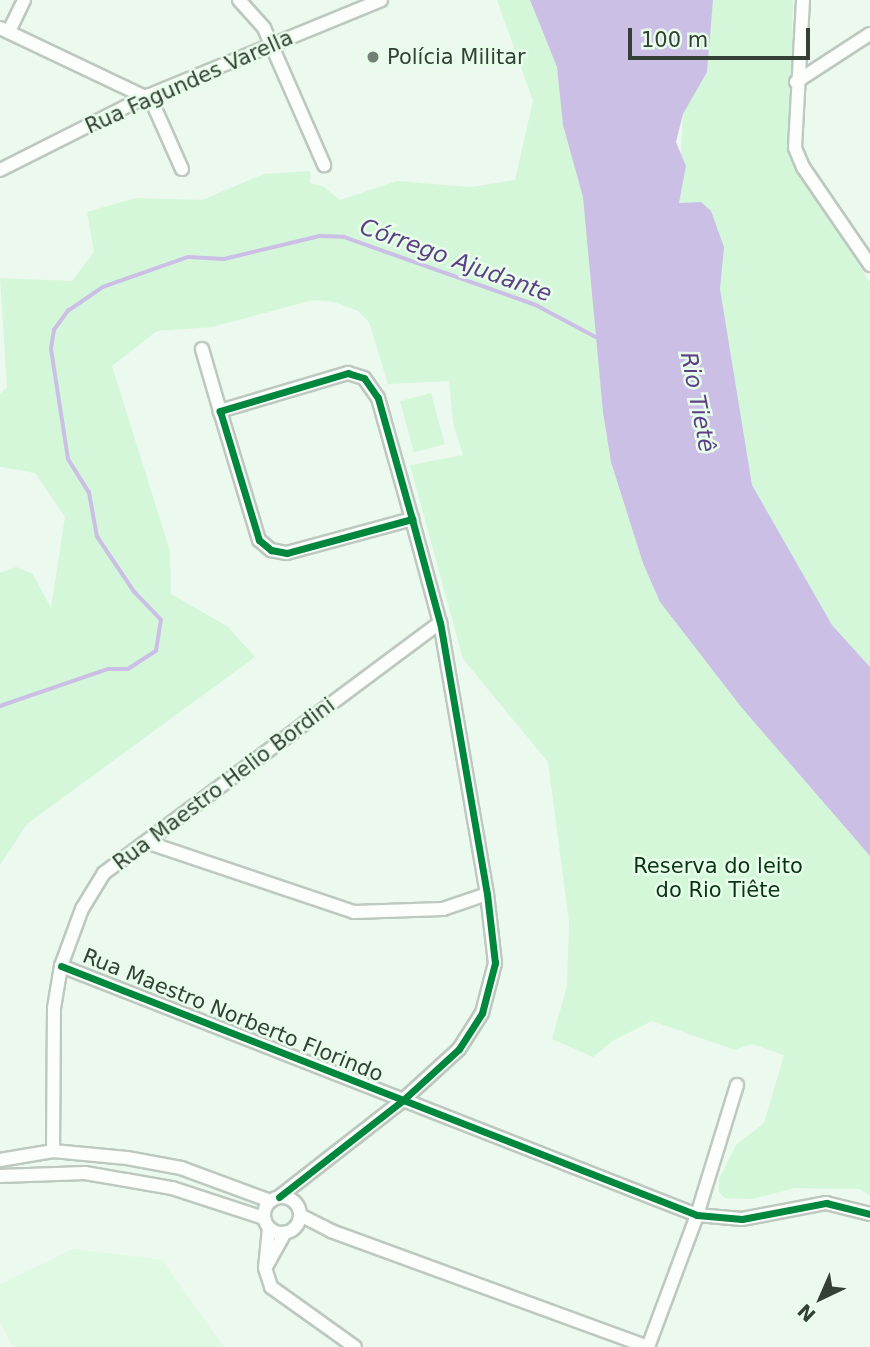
<!DOCTYPE html>
<html>
<head>
<meta charset="utf-8">
<style>
	body { margin:0 }
	#map { position:relative; width:870px; height:1347px; overflow:hidden; background:#ecf9ee; font-family:"DejaVu Sans",sans-serif }
	div>[style] { position:absolute }
	.built>* { inset:0; background:#e0f9e3 }
	.green>* { inset:0; background:#d5f7d9; transform-origin:0 0 }
	.water>* { inset:0; background:#cbbfe6 }
	.stream>* { height:3.5px; margin:-1.75px; padding:0 1.75px; transform-origin:1.75px; border-radius:1.75px; background:#cbbfe6 }
	.roads { filter:drop-shadow(2px 0 #bdc8bf) drop-shadow(-2px 0 #bdc8bf) drop-shadow(0 2px #bdc8bf) drop-shadow(0 -2px #bdc8bf) }
	.minor>* { height:12px; margin:-6px; padding:0 6px; transform-origin:6px; border-radius:6px; background:#fcfefc }
	.minor>.ring { margin:-6px; padding:0; box-sizing:content-box; background:none; border:12px solid #fcfefc; border-radius:50% }
	.cycleway>* { height:7px; margin:-3.5px; padding:0 3.5px; transform-origin:3.5px; border-radius:3.5px; background:#00873e }
	.dots>* { width:19px; height:19px; translate:-50% -50%; box-sizing:border-box; border:4px solid #e7feea; border-radius:50% }
	span { translate:-50% -50%; white-space:nowrap; text-align:center; line-height:1.15; -webkit-text-stroke:5px #e7feea; paint-order:stroke }
	.poi-label { font-size:21px; color:#343f35 }
	.left { translate:0 -50%; text-align:left }
	.street-label { font-size:21px; color:#343f35 }
	.park-label { font-size:21px; color:#093314 }
	.water-label { font-size:23px; color:#5d3e87; font-style:italic }
	.north { position:absolute; left:786px; top:1263px; width:70px; height:70px; -webkit-text-stroke:5px #e7feea; paint-order:stroke; rotate:224deg; font-size:19px; font-weight:700; line-height:28px; text-align:center; color:#343f35 }
	.north::after { content:''; display:block; margin:auto; width:24px; height:32px; background:#343f35; clip-path:polygon(50% 0,100% 100%,50% 72%,0 100%) }
	.scale { position:absolute; left:628px; top:28px; width:182px; height:32px; box-sizing:border-box; border:4px solid #343f35; border-top:0; padding-left:9px; font-size:21px; line-height:24px; white-space:nowrap; color:#343f35; -webkit-text-stroke:5px #e7feea; paint-order:stroke }
</style>
</head>
<body>
<div id="map">
	<div class="built">
		<div style="clip-path:polygon(73px 1249px,162px 1260px,224px 1347px,13px 1347px,0 1322px,0 1284px)"></div>
	</div>
	<div class="green">
		<div style="clip-path:polygon(497px 0,560px 0,870px 827px,870px 1196px,859px 1189px,794px 1188px,752px 1199px,725px 1198px,719px 1192px,719px 1179px,736px 1145px,764px 1123px,784px 1055px,752px 1044px,735px 1050px,652px 1021px,614px 1040px,593px 1057px,552px 1039px,567px 986px,569px 922px,548px 762px,463px 659px,410px 465px,463px 455px,453px 423px,449px 381px,388px 384px,369px 322px,358px 311px,334px 302px,313px 300px,212px 327px,157px 331px,112px 366px,170px 551px,171px 594px,227px 626px,255px 657px,27px 824px,0 865px,0 573px,16px 567px,33px 574px,51px 608px,65px 517px,35px 473px,0 467px,0 394px,7px 387px,0 278px,72px 281px,94px 252px,87px 212px,136px 198px,202px 200px,264px 174px,310px 171px,310px 183px,324px 187px,340px 200px,397px 181px,471px 187px,515px 180px,533px 101px)"></div>
		<div style="clip-path:polygon(712px 0,793px 0,792px 30px,811px 28px,800px 148px,808px 182px,870px 283px,870px 667px,832px 625px,752px 485px,702px 203px,678px 203px,683px 114px)"></div>
		<div style="left:431px;top:393px;width:53px;height:32px;rotate:75deg"></div>
	</div>
	<div class="water">
		<div style="clip-path:polygon(530px 0,713px 0,707px 72px,683px 114px,676px 142px,686px 166px,679px 203px,701px 202px,711px 211px,724px 247px,720px 289px,752px 485px,832px 625px,870px 667px,870px 856px,742px 708px,660px 602px,643px 563px,611px 462px,603px 412px,583px 197px,563px 125px,557px 67px)"></div>
	</div>
	<div class="stream">
		<div style="left:0;top:706px;width:114px;rotate:-18.9deg"></div>
		<div style="left:108px;top:669px;width:20px"></div>
		<div style="left:128px;top:669px;width:33px;rotate:-33deg"></div>
		<div style="left:156px;top:651px;width:31px;rotate:-81deg"></div>
		<div style="left:161px;top:620px;width:39px;rotate:-134deg"></div>
		<div style="left:134px;top:592px;width:66px;rotate:-123.9deg"></div>
		<div style="left:97px;top:537px;width:45px;rotate:-100.3deg"></div>
		<div style="left:89px;top:493px;width:40px;rotate:-122deg"></div>
		<div style="left:68px;top:459px;width:111px;rotate:-98.8deg"></div>
		<div style="left:51px;top:349px;width:19px;rotate:-81deg"></div>
		<div style="left:54px;top:330px;width:24px;rotate:-54deg"></div>
		<div style="left:68px;top:311px;width:42px;rotate:-34.4deg"></div>
		<div style="left:103px;top:287px;width:90px;rotate:-19.4deg"></div>
		<div style="left:188px;top:257px;width:36px;rotate:3deg"></div>
		<div style="left:224px;top:259px;width:99px;rotate:-13.5deg"></div>
		<div style="left:320px;top:236px;width:24px;rotate:2deg"></div>
		<div style="left:344px;top:237px;width:204px;rotate:19.5deg"></div>
		<div style="left:536px;top:305px;width:68px;rotate:28.1deg"></div>
	</div>
	<div class="roads">
		<div class="minor">
			<div style="left:239px;top:0;width:38px;rotate:48deg"></div>
			<div style="left:264px;top:28px;width:150px;rotate:66.3deg"></div>
			<div style="left:803px;top:0;width:148px;rotate:93.1deg"></div>
			<div style="left:795px;top:148px;width:21px;rotate:67deg"></div>
			<div style="left:803px;top:167px;width:119px;rotate:55.6deg"></div>
			<div style="left:0;top:28px;width:161px;rotate:25.4deg"></div>
			<div style="left:9px;top:31px;width:34px;rotate:-64deg"></div>
			<div style="left:796px;top:82px;width:88px;rotate:-33deg"></div>
			<div style="left:149px;top:95px;width:81px;rotate:66deg"></div>
			<div style="left:0;top:170px;width:162px;rotate:-26.7deg"></div>
			<div style="left:145px;top:97px;width:255px;rotate:-22.3deg"></div>
			<div style="left:202px;top:349px;width:65px;rotate:73.8deg"></div>
			<div style="left:149px;top:843px;width:216px;rotate:18.6deg"></div>
			<div style="left:354px;top:912px;width:89px;rotate:-1.9deg"></div>
			<div style="left:443px;top:909px;width:46px;rotate:-18.8deg"></div>
			<div style="left:61px;top:966px;width:683px;rotate:21.38deg"></div>
			<div style="left:697px;top:1215px;width:45px;rotate:5.1deg"></div>
			<div style="left:742px;top:1219px;width:86px;rotate:-10.8deg"></div>
			<div style="left:826px;top:1203px;width:45px;rotate:14deg"></div>
			<div style="left:53px;top:1151px;width:143px;rotate:-89.6deg"></div>
			<div style="left:54px;top:1008px;width:43px;rotate:-80.5deg"></div>
			<div style="left:61px;top:966px;width:61px;rotate:-69.8deg"></div>
			<div style="left:82px;top:909px;width:42px;rotate:-58.6deg"></div>
			<div style="left:104px;top:873px;width:419px;rotate:-36.7deg"></div>
			<div style="left:0;top:1160px;width:54px;rotate:-9.6deg"></div>
			<div style="left:53px;top:1151px;width:74px;rotate:5.4deg"></div>
			<div style="left:127px;top:1158px;width:55px;rotate:10.5deg"></div>
			<div style="left:181px;top:1168px;width:95px;rotate:20.3deg"></div>
			<div style="left:0;top:1176px;width:85px;rotate:-2deg"></div>
			<div style="left:85px;top:1173px;width:42px;rotate:9.7deg"></div>
			<div style="left:126px;top:1180px;width:47px;rotate:9.9deg"></div>
			<div style="left:172px;top:1188px;width:97px;rotate:18.1deg"></div>
			<div class="ring" style="left:264px;top:1197px;width:24px;height:24px"></div>
			<div style="left:279px;top:1197px;width:156px;rotate:-38deg"></div>
			<div style="left:402px;top:1101px;width:77px;rotate:-42.4deg"></div>
			<div style="left:459px;top:1049px;width:43px;rotate:-57.4deg"></div>
			<div style="left:482px;top:1013px;width:52px;rotate:-75.4deg"></div>
			<div style="left:495px;top:963px;width:69px;rotate:-96.6deg"></div>
			<div style="left:487px;top:894px;width:275px;rotate:-99.8deg"></div>
			<div style="left:440px;top:623px;width:108px;rotate:-105.1deg"></div>
			<div style="left:412px;top:519px;width:126px;rotate:-105.7deg"></div>
			<div style="left:378px;top:398px;width:24px;rotate:-125deg"></div>
			<div style="left:364px;top:378px;width:17px;rotate:-163deg"></div>
			<div style="left:348px;top:373px;width:134px;rotate:163.5deg"></div>
			<div style="left:220px;top:411px;width:135px;rotate:73.2deg"></div>
			<div style="left:259px;top:540px;width:16px;rotate:40deg"></div>
			<div style="left:271px;top:550px;width:16px;rotate:11deg"></div>
			<div style="left:287px;top:553px;width:130px;rotate:-15.2deg"></div>
			<div style="left:300px;top:1215px;width:35px;rotate:27deg"></div>
			<div style="left:331px;top:1231px;width:338px;rotate:20.1deg"></div>
			<div style="left:269px;top:1228px;width:40px;rotate:95.7deg"></div>
			<div style="left:265px;top:1268px;width:20px;rotate:72deg"></div>
			<div style="left:271px;top:1287px;width:103px;rotate:35.5deg"></div>
			<div style="left:267px;top:1265px;width:37px;rotate:-61deg"></div>
			<div style="left:648px;top:1347px;width:141px;rotate:-69.6deg"></div>
			<div style="left:697px;top:1215px;width:136px;rotate:-72.9deg"></div>
		</div>
	</div>
	<div class="cycleway">
		<div style="left:61px;top:966px;width:683px;rotate:21.38deg"></div>
		<div style="left:697px;top:1215px;width:45px;rotate:5.1deg"></div>
		<div style="left:742px;top:1219px;width:86px;rotate:-10.8deg"></div>
		<div style="left:826px;top:1203px;width:45px;rotate:14deg"></div>
		<div style="left:279px;top:1197px;width:156px;rotate:-38deg"></div>
		<div style="left:402px;top:1101px;width:77px;rotate:-42.4deg"></div>
		<div style="left:459px;top:1049px;width:43px;rotate:-57.4deg"></div>
		<div style="left:482px;top:1013px;width:52px;rotate:-75.4deg"></div>
		<div style="left:495px;top:963px;width:69px;rotate:-96.6deg"></div>
		<div style="left:487px;top:894px;width:275px;rotate:-99.8deg"></div>
		<div style="left:440px;top:623px;width:108px;rotate:-105.1deg"></div>
		<div style="left:412px;top:519px;width:126px;rotate:-105.7deg"></div>
		<div style="left:378px;top:398px;width:24px;rotate:-125deg"></div>
		<div style="left:364px;top:378px;width:17px;rotate:-163deg"></div>
		<div style="left:348px;top:373px;width:134px;rotate:163.5deg"></div>
		<div style="left:220px;top:411px;width:135px;rotate:73.2deg"></div>
		<div style="left:259px;top:540px;width:16px;rotate:40deg"></div>
		<div style="left:271px;top:550px;width:16px;rotate:11deg"></div>
		<div style="left:287px;top:553px;width:130px;rotate:-15.2deg"></div>
	</div>
	<div class="dots">
		<div style="left:373px;top:57px;background:#748076"></div>
	</div>
	<div class="poi-label">
		<span class="left" style="left:387px;top:57px">Polícia Militar</span>
	</div>
	<div class="street-label">
		<span style="left:189px;top:82px;rotate:-24deg">Rua Fagundes Varella</span>
		<span style="left:224px;top:784px;rotate:-37deg">Rua Maestro Helio Bordini</span>
		<span style="left:233px;top:1015px;rotate:22deg">Rua Maestro Norberto Florindo</span>
	</div>
	<div class="park-label">
		<span style="left:718px;top:878px">Reserva do leito<br>do Rio Tiête</span>
	</div>
	<div class="water-label">
		<span style="left:456px;top:260px;rotate:20deg">Córrego Ajudante</span>
		<span style="left:698px;top:402px;rotate:79deg">Rio Tietê</span>
	</div>
	<div class="north">N</div>
	<div class="scale">100 m</div>
</div>
</body>
</html>
